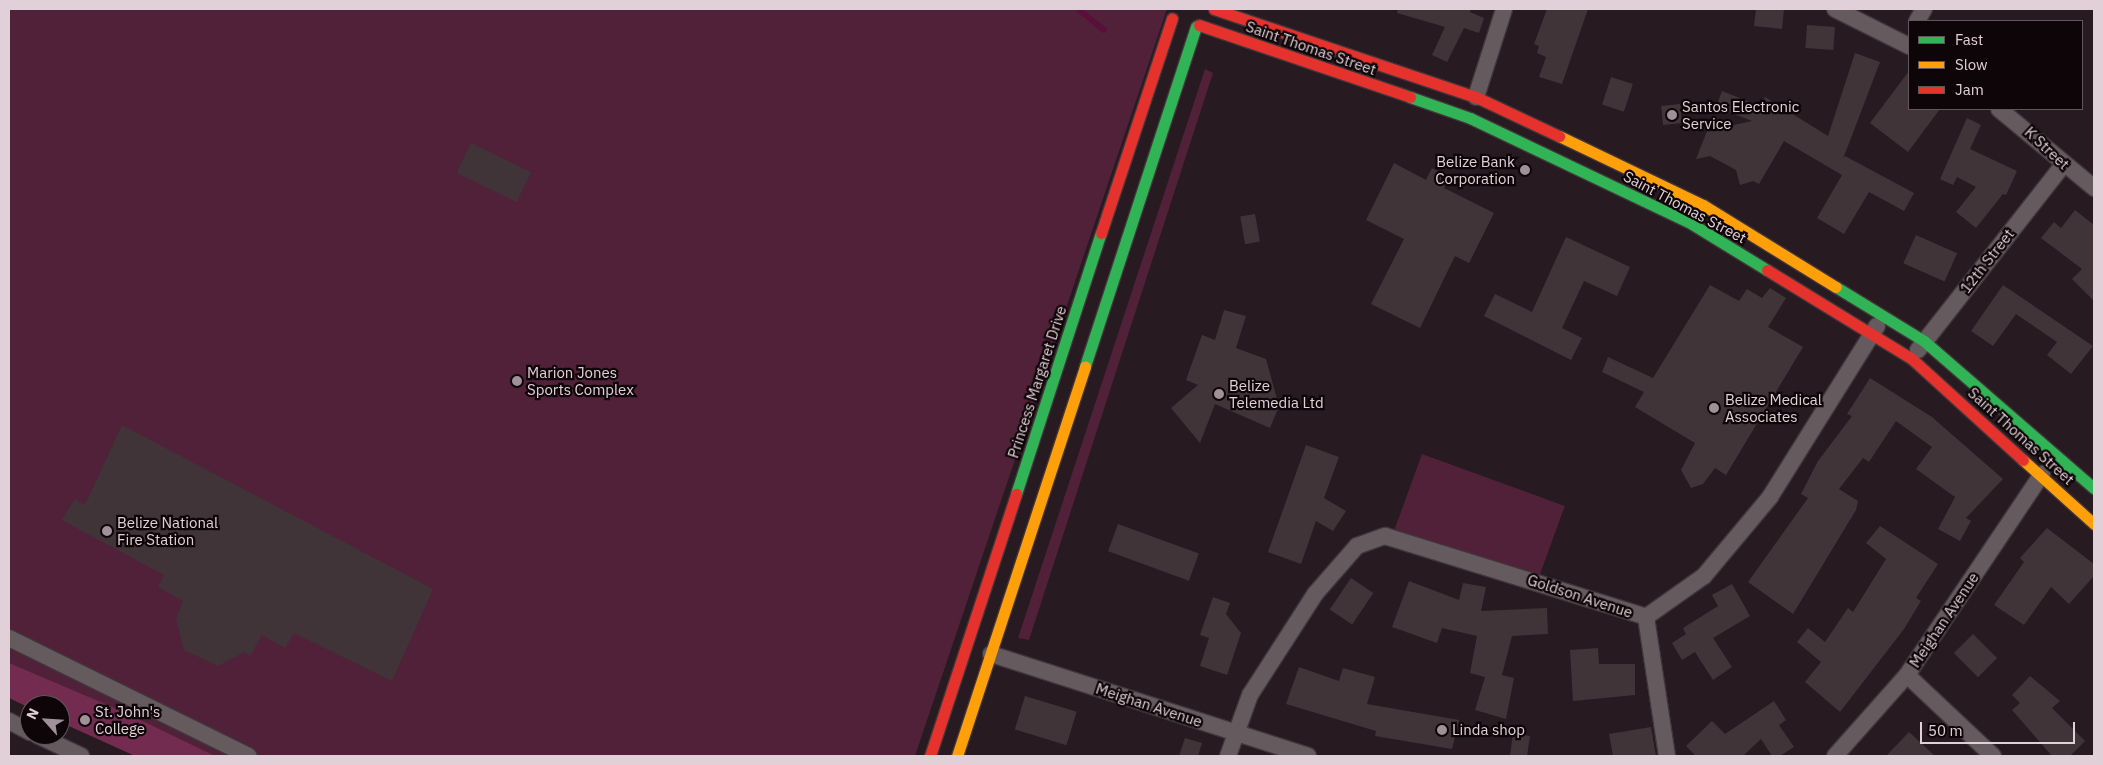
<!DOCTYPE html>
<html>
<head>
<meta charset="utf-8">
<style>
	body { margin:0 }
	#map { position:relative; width:2103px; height:765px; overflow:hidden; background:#271a20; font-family:"IBM Plex Sans",sans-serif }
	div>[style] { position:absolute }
	.green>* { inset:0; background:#502138; transform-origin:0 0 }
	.forest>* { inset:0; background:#732b50 }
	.stream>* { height:6px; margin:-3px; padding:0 3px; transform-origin:3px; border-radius:3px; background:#5a0f3a }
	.building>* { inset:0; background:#403439; transform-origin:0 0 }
	.roads { filter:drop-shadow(1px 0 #41363b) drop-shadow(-1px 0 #41363b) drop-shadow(0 1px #41363b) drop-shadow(0 -1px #41363b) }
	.street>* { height:16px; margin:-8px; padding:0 8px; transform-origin:8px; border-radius:8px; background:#655b5f }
	.fast>* { height:11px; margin:-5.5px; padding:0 5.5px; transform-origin:5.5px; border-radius:5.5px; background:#30b455 }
	.slow>* { height:11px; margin:-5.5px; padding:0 5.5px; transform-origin:5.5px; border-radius:5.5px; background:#ff9f0a }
	.jam>* { height:11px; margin:-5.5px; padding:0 5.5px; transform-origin:5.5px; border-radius:5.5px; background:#e5322d }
	.dots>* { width:14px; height:14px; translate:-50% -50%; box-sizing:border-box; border:2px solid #0e0508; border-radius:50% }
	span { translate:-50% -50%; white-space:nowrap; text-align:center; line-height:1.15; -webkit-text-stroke:4.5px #0e0508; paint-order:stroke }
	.street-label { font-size:15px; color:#e1d0d7 }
	.poi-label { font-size:15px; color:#e1d0d7 }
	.left { translate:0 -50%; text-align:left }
	.right { translate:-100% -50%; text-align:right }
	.frame { position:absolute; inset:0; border:10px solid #e1d0d7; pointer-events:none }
	.legend { position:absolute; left:1908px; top:20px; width:175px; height:90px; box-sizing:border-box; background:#0e0508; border:1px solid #62565b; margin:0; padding:6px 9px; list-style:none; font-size:15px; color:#e1d0d7 }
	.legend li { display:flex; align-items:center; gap:10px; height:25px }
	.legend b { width:25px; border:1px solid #62565b }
	.north { position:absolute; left:20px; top:695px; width:50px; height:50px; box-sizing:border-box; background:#0e0508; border:1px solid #62565b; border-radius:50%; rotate:296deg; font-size:14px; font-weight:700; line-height:20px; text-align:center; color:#e1d0d7 }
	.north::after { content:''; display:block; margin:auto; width:18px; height:22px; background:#a09097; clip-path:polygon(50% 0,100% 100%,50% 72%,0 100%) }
	.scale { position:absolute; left:1920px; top:722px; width:155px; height:22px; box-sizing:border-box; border:2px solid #e1d0d7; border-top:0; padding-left:6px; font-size:15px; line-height:18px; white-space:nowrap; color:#e1d0d7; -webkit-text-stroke:4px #0e0508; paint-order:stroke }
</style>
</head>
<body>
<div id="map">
	<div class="green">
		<div style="clip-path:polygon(9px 9px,1167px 9px,915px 756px,183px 756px,9px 670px)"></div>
		<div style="clip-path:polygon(1205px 69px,1213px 73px,1029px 640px,1018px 638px)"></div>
		<div style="left:1422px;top:454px;width:152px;height:80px;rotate:20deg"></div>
	</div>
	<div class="forest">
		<div style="clip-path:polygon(9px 663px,124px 712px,215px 756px,135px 756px,60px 722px,60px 705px,30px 708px,9px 698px)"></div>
	</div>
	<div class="stream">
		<div style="left:1078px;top:9px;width:33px;rotate:39deg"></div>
	</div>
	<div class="building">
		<div style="clip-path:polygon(1398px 9px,1471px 9px,1470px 12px,1484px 18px,1479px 33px,1464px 28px,1447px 62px,1432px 55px,1445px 27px,1397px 13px)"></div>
		<div style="clip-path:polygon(1547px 9px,1588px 9px,1562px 84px,1539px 77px,1546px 57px,1537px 53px,1539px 46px,1534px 44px)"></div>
		<div style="clip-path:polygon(1756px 9px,1784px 9px,1782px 29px,1754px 26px)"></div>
		<div style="left:1807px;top:25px;width:28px;height:23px;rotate:4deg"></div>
		<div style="clip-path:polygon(1855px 53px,1880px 62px,1843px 159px,1845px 156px,1914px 193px,1904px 211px,1869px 192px,1844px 234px,1817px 218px,1842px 175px,1784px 141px,1759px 184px,1753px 181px,1740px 185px,1736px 170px,1710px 156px,1696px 159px,1707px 131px,1752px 121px,1716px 107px,1722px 91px,1760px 106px,1765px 97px,1828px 136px)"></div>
		<div style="clip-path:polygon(1909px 71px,1909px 109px,1940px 109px,1908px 152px,1870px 123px)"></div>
		<div style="left:1611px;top:77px;width:23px;height:29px;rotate:18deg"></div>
		<div style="left:1680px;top:104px;width:19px;height:19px;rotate:84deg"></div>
		<div style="clip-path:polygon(1967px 118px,1981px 125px,1970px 149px,2017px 171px,2006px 195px,2003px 194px,1976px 228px,1956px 212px,1976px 187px,1957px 177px,1953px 185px,1940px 179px)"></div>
		<div style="left:471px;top:143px;width:67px;height:33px;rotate:26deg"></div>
		<div style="clip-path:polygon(1394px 163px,1426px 180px,1432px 168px,1450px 177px,1444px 188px,1494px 213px,1469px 263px,1455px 256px,1420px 328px,1371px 304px,1404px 239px,1366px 220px)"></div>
		<div style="clip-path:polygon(2075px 210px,2094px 225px,2094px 301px,2072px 279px,2082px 269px,2041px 238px,2054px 222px,2061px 228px)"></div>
		<div style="left:1255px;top:214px;width:28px;height:15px;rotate:80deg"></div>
		<div style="left:1916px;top:235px;width:45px;height:31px;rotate:24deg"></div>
		<div style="clip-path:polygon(1566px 237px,1630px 267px,1617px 296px,1584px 281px,1562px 328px,1582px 338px,1571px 360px,1484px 316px,1495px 294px,1532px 312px)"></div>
		<div style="clip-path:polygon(1710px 285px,1739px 301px,1747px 289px,1762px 298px,1770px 288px,1786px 298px,1768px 327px,1803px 347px,1726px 475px,1715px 468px,1703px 484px,1691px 488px,1681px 470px,1695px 443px,1635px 407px,1644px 392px,1602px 372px,1608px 357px,1653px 378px)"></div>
		<div style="clip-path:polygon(2003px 285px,2093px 346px,2071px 374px,2047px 355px,2057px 342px,2016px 314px,1993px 346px,1971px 331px)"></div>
		<div style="clip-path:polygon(1224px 310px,1246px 316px,1236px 348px,1266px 359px,1279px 406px,1270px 428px,1215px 404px,1200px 443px,1171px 408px,1198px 385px,1186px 380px,1202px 335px,1215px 340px)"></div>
		<div style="clip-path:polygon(1870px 378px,1932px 417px,2003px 479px,1966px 518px,1971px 521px,1960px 541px,1938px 529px,1955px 497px,1916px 469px,1932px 447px,1896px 421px,1869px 462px,1863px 458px,1839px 489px,1858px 501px,1856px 510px,1793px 614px,1748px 582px,1808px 498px,1801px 494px,1818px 461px,1852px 416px,1847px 414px)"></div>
		<div style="clip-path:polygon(122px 425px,433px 589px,392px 681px,294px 633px,285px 648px,262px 635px,250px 656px,244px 652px,218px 666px,184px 650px,176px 619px,183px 601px,158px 587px,164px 575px,62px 520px,75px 499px,85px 505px)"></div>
		<div style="clip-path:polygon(1306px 445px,1339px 457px,1324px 498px,1346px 511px,1333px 531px,1316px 521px,1301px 564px,1268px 552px)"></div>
		<div style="left:1118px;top:524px;width:86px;height:29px;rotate:20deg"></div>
		<div style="clip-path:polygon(1880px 526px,1938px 564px,1916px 598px,1921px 601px,1904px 629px,1840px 712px,1805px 682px,1821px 662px,1797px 642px,1808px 628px,1825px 642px,1848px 608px,1853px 612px,1886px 559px,1866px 543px)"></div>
		<div style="clip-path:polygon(2047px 528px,2094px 564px,2094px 576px,2069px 604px,2051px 587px,2024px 625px,1994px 605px,2024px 562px,2020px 558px)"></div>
		<div style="left:1351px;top:578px;width:27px;height:38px;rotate:34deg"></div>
		<div style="clip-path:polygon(1409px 581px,1459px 600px,1463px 583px,1486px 587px,1481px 611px,1547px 608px,1548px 634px,1512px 636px,1502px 675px,1514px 678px,1506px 719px,1475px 710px,1485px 677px,1470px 673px,1477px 636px,1442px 628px,1437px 643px,1392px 627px)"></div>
		<div style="clip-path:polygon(1732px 584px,1750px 616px,1713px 638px,1732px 667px,1713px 680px,1695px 652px,1682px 660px,1672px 643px,1686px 634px,1683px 628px,1718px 606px,1712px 595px)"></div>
		<div style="clip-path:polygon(1213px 597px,1230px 603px,1226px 614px,1241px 633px,1227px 675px,1200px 666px,1209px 638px,1200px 635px)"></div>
		<div style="left:1973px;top:634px;width:34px;height:27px;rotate:45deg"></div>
		<div style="clip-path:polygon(1598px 648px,1599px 664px,1635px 664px,1635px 695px,1573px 701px,1570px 650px)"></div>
		<div style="clip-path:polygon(1299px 667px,1339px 681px,1343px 668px,1375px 677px,1367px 704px,1459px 720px,1452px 749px,1375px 736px,1376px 731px,1286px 704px)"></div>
		<div style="clip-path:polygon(2030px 676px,2060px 701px,2052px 708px,2085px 741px,2070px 756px,2052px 756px,2012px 710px,2020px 703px,2012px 695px)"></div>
		<div style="left:1025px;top:696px;width:54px;height:35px;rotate:17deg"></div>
		<div style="clip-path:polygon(1774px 701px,1786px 720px,1779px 725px,1794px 747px,1780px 756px,1772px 756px,1761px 739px,1743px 756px,1696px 756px,1686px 746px,1712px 721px,1725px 734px)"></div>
		<div style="clip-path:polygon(1651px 727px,1656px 756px,1613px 756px,1609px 734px)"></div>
		<div style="clip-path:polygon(1909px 732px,1935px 756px,1886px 756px)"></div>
		<div style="clip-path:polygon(1513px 733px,1530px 736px,1527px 756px,1510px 756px)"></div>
		<div style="clip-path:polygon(1185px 738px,1202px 743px,1198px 756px,1179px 756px)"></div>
	</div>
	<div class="roads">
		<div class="street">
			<div style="left:1835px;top:9px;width:83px;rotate:26.6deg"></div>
			<div style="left:1917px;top:21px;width:14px;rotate:-60deg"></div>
			<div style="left:1476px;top:97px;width:92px;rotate:-72.3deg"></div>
			<div style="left:1999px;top:109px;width:124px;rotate:39.7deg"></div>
			<div style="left:1918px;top:350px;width:235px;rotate:-51.9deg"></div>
			<div style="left:1646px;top:617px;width:141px;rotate:81.4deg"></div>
			<div style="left:9px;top:638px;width:267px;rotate:26.2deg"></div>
			<div style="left:991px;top:654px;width:333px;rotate:17.8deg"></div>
			<div style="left:1907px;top:675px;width:118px;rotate:43.3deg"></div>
			<div style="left:9px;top:721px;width:24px;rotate:28deg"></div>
			<div style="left:37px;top:735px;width:49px;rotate:25.5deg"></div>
			<div style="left:1228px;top:756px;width:65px;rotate:-70.2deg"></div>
			<div style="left:1250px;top:695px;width:120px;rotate:-57.2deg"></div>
			<div style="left:1315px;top:594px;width:64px;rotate:-48.8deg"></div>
			<div style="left:1357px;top:546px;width:30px;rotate:-20deg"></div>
			<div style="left:1385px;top:536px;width:273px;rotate:17.2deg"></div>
			<div style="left:1646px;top:617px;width:71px;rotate:-35.3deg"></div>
			<div style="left:1704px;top:576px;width:103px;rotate:-50.1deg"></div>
			<div style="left:1770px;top:497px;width:202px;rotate:-58deg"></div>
			<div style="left:1835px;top:756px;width:108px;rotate:-48.4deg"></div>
			<div style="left:1907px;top:675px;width:242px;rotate:-56.1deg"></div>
		</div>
		<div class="fast">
			<div style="left:1410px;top:97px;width:64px;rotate:19.3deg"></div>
			<div style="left:1470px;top:118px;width:246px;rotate:25.5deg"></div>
			<div style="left:1692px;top:224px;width:88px;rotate:31.5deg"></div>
			<div style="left:1836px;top:287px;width:103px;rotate:31.5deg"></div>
			<div style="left:1924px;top:341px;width:225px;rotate:40.9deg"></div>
			<div style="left:1085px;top:366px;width:357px;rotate:-71.9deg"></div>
			<div style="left:1016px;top:494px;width:274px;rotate:-72deg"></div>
		</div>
		<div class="slow">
			<div style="left:1559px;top:136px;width:160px;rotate:25.6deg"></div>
			<div style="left:1703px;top:205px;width:156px;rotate:31.7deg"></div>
			<div style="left:2023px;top:460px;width:96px;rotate:42deg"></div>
			<div style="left:957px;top:756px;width:410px;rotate:-71.8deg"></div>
		</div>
		<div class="jam">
			<div style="left:1214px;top:9px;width:276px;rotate:18.6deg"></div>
			<div style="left:1476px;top:97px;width:92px;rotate:25.2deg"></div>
			<div style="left:1199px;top:25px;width:223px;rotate:18.8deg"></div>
			<div style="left:1101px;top:233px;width:226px;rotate:-71.7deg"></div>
			<div style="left:1767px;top:270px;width:170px;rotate:31.5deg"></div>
			<div style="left:1912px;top:359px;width:150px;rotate:42.3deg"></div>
			<div style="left:930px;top:756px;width:276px;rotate:-71.8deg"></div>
		</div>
	</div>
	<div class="dots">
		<div style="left:1672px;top:115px;background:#a09097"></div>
		<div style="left:1525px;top:170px;background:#a09097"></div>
		<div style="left:517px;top:381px;background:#a09097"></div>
		<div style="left:1219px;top:394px;background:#a09097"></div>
		<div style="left:1714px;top:408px;background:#a09097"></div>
		<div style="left:107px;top:531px;background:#a09097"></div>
		<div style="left:85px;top:720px;background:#a09097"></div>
		<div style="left:1442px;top:730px;background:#a09097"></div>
	</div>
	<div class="street-label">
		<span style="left:1311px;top:48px;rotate:19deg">Saint Thomas Street</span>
		<span style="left:2047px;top:148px;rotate:43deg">K Street</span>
		<span style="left:1685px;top:207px;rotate:28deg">Saint Thomas Street</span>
		<span style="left:1987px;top:261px;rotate:-52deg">12th Street</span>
		<span style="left:1037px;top:382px;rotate:-72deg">Princess Margaret Drive</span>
		<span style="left:2021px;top:436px;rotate:42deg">Saint Thomas Street</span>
		<span style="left:1580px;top:596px;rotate:18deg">Goldson Avenue</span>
		<span style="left:1944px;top:620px;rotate:-56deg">Meighan Avenue</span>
		<span style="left:1149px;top:705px;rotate:18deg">Meighan Avenue</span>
	</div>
	<div class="poi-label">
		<span class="left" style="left:1682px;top:115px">Santos Electronic<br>Service</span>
		<span class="right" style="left:1515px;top:170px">Belize Bank<br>Corporation</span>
		<span class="left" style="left:527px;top:381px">Marion Jones<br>Sports Complex</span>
		<span class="left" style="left:1229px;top:394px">Belize<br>Telemedia Ltd</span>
		<span class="left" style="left:1725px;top:408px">Belize Medical<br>Associates</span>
		<span class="left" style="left:117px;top:531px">Belize National<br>Fire Station</span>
		<span class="left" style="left:95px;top:720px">St. John's<br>College</span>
		<span class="left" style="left:1452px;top:730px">Linda shop</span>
	</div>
	<div class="frame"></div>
	<ul class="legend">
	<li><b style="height:6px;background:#30b455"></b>Fast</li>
	<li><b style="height:6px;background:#ff9f0a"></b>Slow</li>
	<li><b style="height:6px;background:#e5322d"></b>Jam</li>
	</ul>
	<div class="north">N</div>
	<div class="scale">50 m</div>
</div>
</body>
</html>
